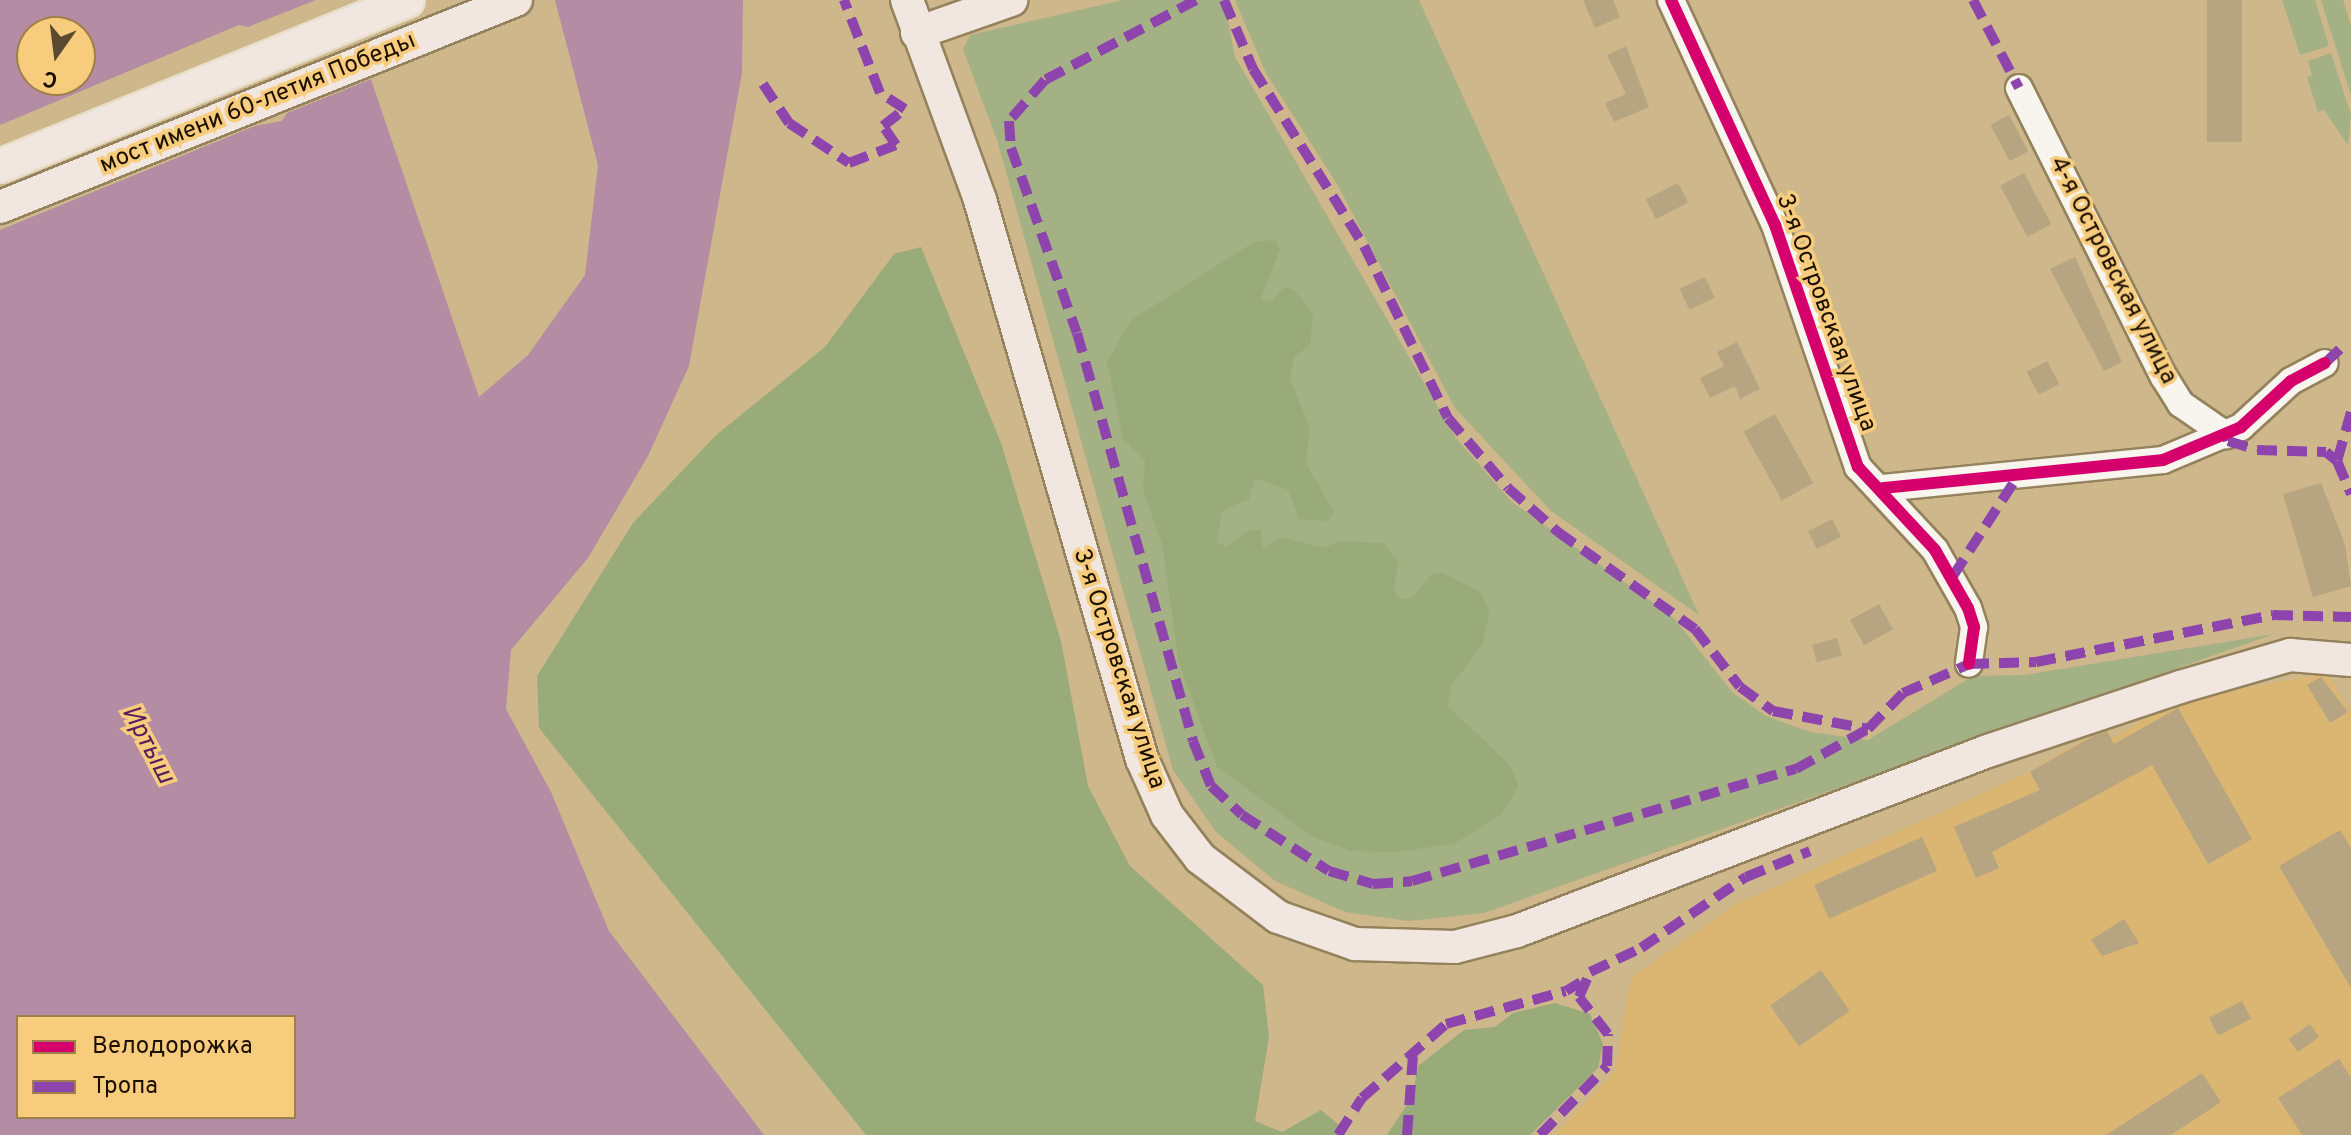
<!DOCTYPE html>
<html>
<head>
<meta charset="utf-8">
<style>
	body { margin:0 }
	#map { position:relative; width:2351px; height:1135px; overflow:hidden; background:#cdb78b; font-family:Overpass,sans-serif }
	div>[style] { position:absolute }
	.built>* { inset:0; background:#dab672 }
	.green>* { inset:0; background:#a4b184 }
	.forest>* { inset:0; background:#9aab7a }
	.water>* { inset:0; background:#b48ca4 }
	.pier>* { inset:0; background:#cdb78b }
	.building>* { inset:0; background:#b7a582; transform-origin:0 0 }
	.roads { filter:drop-shadow(2px 0 #93825b) drop-shadow(-2px 0 #93825b) drop-shadow(0 2px #93825b) drop-shadow(0 -2px #93825b) }
	.minor>* { height:26px; margin:-13px; padding:0 13px; transform-origin:13px; border-radius:13px; background:#f8f4ee }
	.major>* { height:32px; margin:-16px; padding:0 16px; transform-origin:16px; border-radius:16px; background:#f2e7e0 }
	.bridges { filter:drop-shadow(2px 0 #e8dfcb) drop-shadow(-2px 0 #e8dfcb) drop-shadow(0 2px #e8dfcb) drop-shadow(0 -2px #e8dfcb) }
	.major-bridge>* { height:32px; margin:-16px; padding:0 16px; transform-origin:16px; border-radius:16px; background:#f2e7e0 }
	.quiet>* { height:10px; margin-top:-5px; transform-origin:0; background:repeating-linear-gradient(90deg,#8e44ad 0 20px,transparent 0 30px) }
	.cycleway>* { height:12px; margin:-6px; padding:0 6px; transform-origin:6px; border-radius:6px; background:#d6006c }
	span { translate:-50% -50%; white-space:nowrap; text-align:center; line-height:1.15; -webkit-text-stroke:7px #f7cc7c; paint-order:stroke }
	.street-label { font-size:24px; color:#1b0f00 }
	.water-label { font-size:26px; color:#561d5f; font-style:italic }
	.legend { position:absolute; left:16px; top:1015px; width:280px; height:104px; box-sizing:border-box; background:#f7cc7c; border:2px solid #9f804a; margin:0; padding:10px 14px; list-style:none; font-size:24px; color:#1b0f00 }
	.legend li { display:flex; align-items:center; gap:16px; height:40px }
	.legend b { width:40px; border:2px solid #9f804a }
	.north { position:absolute; left:16px; top:16px; width:80px; height:80px; box-sizing:border-box; background:#f7cc7c; border:2px solid #9f804a; border-radius:50%; rotate:194deg; font-size:22px; font-weight:700; line-height:32px; text-align:center; color:#1b0f00 }
	.north::after { content:''; display:block; margin:auto; width:28px; height:36px; background:#594a31; clip-path:polygon(50% 0,100% 100%,50% 72%,0 100%) }
</style>
</head>
<body>
<div id="map">
	<div class="built">
		<div style="clip-path:polygon(2327px 673px,2351px 713px,2351px 1135px,1554px 1135px,1615px 1071px,1631px 978px,1736px 904px,2021px 776px,2106px 727px,2114px 738px,2173px 701px)"></div>
	</div>
	<div class="green">
		<div style="clip-path:polygon(1123px 0,1224px 0,1235px 57px,1456px 438px,1511px 501px,1673px 617px,1732px 692px,1766px 716px,1810px 732px,1868px 740px,1973px 676px,2025px 675px,2274px 634px,1484px 913px,1409px 921px,1345px 912px,1275px 881px,1216px 832px,1173px 770px,998px 143px,963px 49px,970px 35px)"></div>
		<div style="clip-path:polygon(1235px 0,1419px 0,1699px 615px,1551px 511px,1455px 408px,1337px 184px,1266px 73px)"></div>
		<div style="clip-path:polygon(2282px 0,2315px 0,2329px 46px,2300px 55px)"></div>
		<div style="clip-path:polygon(2321px 0,2343px 0,2351px 26px,2351px 95px)"></div>
		<div style="clip-path:polygon(2331px 53px,2351px 115px,2348px 145px,2324px 110px,2318px 112px,2307px 77px,2312px 75px,2308px 61px)"></div>
	</div>
	<div class="forest">
		<div style="clip-path:polygon(1275px 240px,1280px 249px,1261px 298px,1270px 302px,1284px 287px,1294px 290px,1313px 314px,1310px 344px,1294px 358px,1290px 378px,1310px 429px,1306px 463px,1334px 512px,1328px 521px,1299px 519px,1288px 490px,1255px 478px,1249px 499px,1222px 511px,1217px 542px,1226px 547px,1249px 530px,1261px 530px,1263px 548px,1281px 537px,1323px 548px,1340px 541px,1383px 543px,1398px 561px,1394px 592px,1401px 599px,1413px 597px,1432px 574px,1443px 573px,1480px 592px,1490px 612px,1482px 645px,1451px 686px,1448px 706px,1511px 766px,1518px 786px,1502px 814px,1455px 843px,1399px 852px,1351px 851px,1313px 837px,1217px 767px,1179px 663px,1162px 544px,1143px 490px,1145px 460px,1123px 439px,1107px 362px,1131px 320px,1254px 242px)"></div>
		<div style="clip-path:polygon(921px 247px,1001px 443px,1061px 641px,1088px 786px,1130px 866px,1263px 985px,1269px 1037px,1255px 1121px,1282px 1132px,1321px 1110px,1345px 1130px,1343px 1135px,866px 1135px,539px 728px,537px 676px,633px 523px,715px 436px,825px 347px,894px 254px)"></div>
		<div style="clip-path:polygon(1555px 1003px,1590px 1014px,1603px 1044px,1598px 1068px,1530px 1135px,1387px 1135px,1412px 1097px,1418px 1066px,1464px 1030px,1495px 1027px,1513px 1013px)"></div>
	</div>
	<div class="water">
		<div style="clip-path:polygon(evenodd,0 0,344px 0,479px 397px,528px 355px,585px 275px,598px 165px,555px 0,743px 0,742px 73px,689px 366px,648px 456px,588px 558px,511px 650px,506px 709px,551px 792px,609px 931px,764px 1135px,0 1135px,0 0,32px 32px,80px 32px,80px 80px,32px 80px,32px 32px,0 0,18px 1017px,294px 1017px,294px 1117px,18px 1117px,18px 1017px)"></div>
	</div>
	<div class="pier">
		<div style="clip-path:polygon(316px 0,348px 0,374px 78px,287px 113px,282px 121px,255px 126px,0 230px,0 125px,239px 25px,248px 27px)"></div>
	</div>
	<div class="building">
		<div style="clip-path:polygon(1583px 0,1613px 0,1620px 17px,1595px 28px)"></div>
		<div style="left:2207px;top:0;width:35px;height:142px"></div>
		<div style="clip-path:polygon(1626px 46px,1649px 107px,1614px 122px,1605px 103px,1626px 94px,1607px 55px)"></div>
		<div style="left:2009px;top:115px;width:41px;height:21px;rotate:62deg"></div>
		<div style="left:2024px;top:173px;width:58px;height:27px;rotate:62deg"></div>
		<div style="left:1678px;top:183px;width:22px;height:36px;rotate:63deg"></div>
		<div style="clip-path:polygon(2075px 257px,2122px 362px,2104px 371px,2050px 269px)"></div>
		<div style="left:1705px;top:277px;width:23px;height:28px;rotate:65deg"></div>
		<div style="clip-path:polygon(1737px 342px,1760px 389px,1740px 399px,1735px 386px,1710px 398px,1700px 378px,1724px 366px,1717px 352px)"></div>
		<div style="left:2047px;top:361px;width:26px;height:23px;rotate:62deg"></div>
		<div style="left:1775px;top:414px;width:79px;height:36px;rotate:61deg"></div>
		<div style="clip-path:polygon(2321px 483px,2345px 544px,2351px 586px,2313px 597px,2283px 494px)"></div>
		<div style="left:1832px;top:519px;width:20px;height:27px;rotate:63deg"></div>
		<div style="left:1879px;top:604px;width:29px;height:33px;rotate:61deg"></div>
		<div style="left:1837px;top:638px;width:18px;height:26px;rotate:74deg"></div>
		<div style="clip-path:polygon(2321px 677px,2348px 712px,2330px 723px,2307px 685px)"></div>
		<div style="clip-path:polygon(2178px 708px,2252px 839px,2208px 864px,2152px 765px,1992px 852px,1999px 868px,1976px 878px,1954px 827px,2040px 790px,2030px 772px,2095px 735px,2107px 731px,2114px 744px)"></div>
		<div style="clip-path:polygon(2340px 830px,2351px 848px,2351px 988px,2279px 866px)"></div>
		<div style="left:1922px;top:837px;width:37px;height:118px;rotate:66deg"></div>
		<div style="clip-path:polygon(2124px 919px,2139px 943px,2102px 956px,2091px 940px)"></div>
		<div style="left:1821px;top:970px;width:50px;height:62px;rotate:55deg"></div>
		<div style="left:2242px;top:1001px;width:20px;height:37px;rotate:63deg"></div>
		<div style="left:2310px;top:1024px;width:16px;height:26px;rotate:55deg"></div>
		<div style="clip-path:polygon(2339px 1059px,2351px 1077px,2351px 1135px,2302px 1135px,2278px 1098px)"></div>
		<div style="clip-path:polygon(2202px 1073px,2221px 1102px,2171px 1135px,2106px 1135px)"></div>
	</div>
	<div class="roads">
		<div class="minor">
			<div style="left:1671px;top:0;width:248px;rotate:65.2deg"></div>
			<div style="left:1775px;top:225px;width:256px;rotate:71.1deg"></div>
			<div style="left:1858px;top:467px;width:113px;rotate:47.1deg"></div>
			<div style="left:1935px;top:550px;width:67px;rotate:60.4deg"></div>
			<div style="left:1968px;top:608px;width:20px;rotate:72deg"></div>
			<div style="left:1974px;top:627px;width:37px;rotate:98deg"></div>
			<div style="left:2019px;top:88px;width:323px;rotate:63.4deg"></div>
			<div style="left:2164px;top:377px;width:32px;rotate:58deg"></div>
			<div style="left:2181px;top:404px;width:55px;rotate:34.6deg"></div>
			<div style="left:1883px;top:488px;width:281px;rotate:-5.7deg"></div>
			<div style="left:2163px;top:460px;width:85px;rotate:-22.9deg"></div>
			<div style="left:2241px;top:427px;width:68px;rotate:-42.6deg"></div>
			<div style="left:2291px;top:381px;width:38px;rotate:-28deg"></div>
		</div>
		<div class="major">
			<div style="left:907px;top:0;width:213px;rotate:69.9deg"></div>
			<div style="left:980px;top:200px;width:582px;rotate:73.84deg"></div>
			<div style="left:1142px;top:759px;width:61px;rotate:65.9deg"></div>
			<div style="left:1167px;top:815px;width:54px;rotate:52.5deg"></div>
			<div style="left:1200px;top:858px;width:98px;rotate:37.1deg"></div>
			<div style="left:1278px;top:917px;width:82px;rotate:19.3deg"></div>
			<div style="left:1355px;top:944px;width:100px;rotate:1.7deg"></div>
			<div style="left:1455px;top:947px;width:64px;rotate:-14.5deg"></div>
			<div style="left:1517px;top:931px;width:504px;rotate:-20.92deg"></div>
			<div style="left:1988px;top:751px;width:202px;rotate:-18.4deg"></div>
			<div style="left:2180px;top:687px;width:115px;rotate:-16.2deg"></div>
			<div style="left:2290px;top:655px;width:61px;rotate:4.7deg"></div>
			<div style="left:917px;top:33px;width:100px;rotate:-19.3deg"></div>
			<div style="left:0;top:207px;width:556px;rotate:-21.86deg"></div>
		</div>
	</div>
	<div class="bridges">
		<div class="major-bridge">
			<div style="left:0;top:166px;width:440px;rotate:-22.1deg"></div>
		</div>
	</div>
	<div class="quiet">
		<div style="left:1196px;top:0;width:171px;rotate:152.1deg"></div>
		<div style="left:1045px;top:80px;width:55px;rotate:131.3deg"></div>
		<div style="left:1009px;top:121px;width:27px;rotate:86deg"></div>
		<div style="left:1011px;top:148px;width:196px;rotate:70.4deg"></div>
		<div style="left:1077px;top:333px;width:424px;rotate:74.1deg"></div>
		<div style="left:1193px;top:741px;width:48px;rotate:68.2deg"></div>
		<div style="left:1211px;top:786px;width:42px;rotate:43.1deg"></div>
		<div style="left:1242px;top:815px;width:103px;rotate:32.8deg"></div>
		<div style="left:1329px;top:871px;width:46px;rotate:16.5deg"></div>
		<div style="left:1373px;top:884px;width:39px;rotate:-4deg"></div>
		<div style="left:1412px;top:881px;width:400px;rotate:-16.3deg"></div>
		<div style="left:1796px;top:769px;width:82px;rotate:-29.1deg"></div>
		<div style="left:1224px;top:0;width:75px;rotate:67.2deg"></div>
		<div style="left:1253px;top:69px;width:209px;rotate:57.9deg"></div>
		<div style="left:1364px;top:246px;width:191px;rotate:64deg"></div>
		<div style="left:1448px;top:418px;width:92px;rotate:49.4deg"></div>
		<div style="left:1508px;top:488px;width:67px;rotate:41.3deg"></div>
		<div style="left:1558px;top:532px;width:168px;rotate:35.3deg"></div>
		<div style="left:1695px;top:629px;width:73px;rotate:52.2deg"></div>
		<div style="left:1740px;top:687px;width:41px;rotate:36deg"></div>
		<div style="left:1773px;top:711px;width:97px;rotate:10.7deg"></div>
		<div style="left:1868px;top:729px;width:50px;rotate:-45.8deg"></div>
		<div style="left:1903px;top:693px;width:72px;rotate:-23.7deg"></div>
		<div style="left:1969px;top:664px;width:67px;rotate:-1.7deg"></div>
		<div style="left:2036px;top:662px;width:242px;rotate:-11.2deg"></div>
		<div style="left:2273px;top:615px;width:78px;rotate:1.5deg"></div>
		<div style="left:1973px;top:0;width:99px;rotate:62.4deg"></div>
		<div style="left:763px;top:84px;width:47px;rotate:56.3deg"></div>
		<div style="left:789px;top:123px;width:72px;rotate:33.7deg"></div>
		<div style="left:849px;top:163px;width:50px;rotate:-21deg"></div>
		<div style="left:896px;top:145px;width:23px;rotate:-124deg"></div>
		<div style="left:883px;top:126px;width:28px;rotate:-38deg"></div>
		<div style="left:905px;top:109px;width:30px;rotate:-147deg"></div>
		<div style="left:880px;top:93px;width:100px;rotate:-111.2deg"></div>
		<div style="left:2325px;top:363px;width:26px;rotate:-43deg"></div>
		<div style="left:2351px;top:412px;width:51px;rotate:105.9deg"></div>
		<div style="left:2337px;top:461px;width:36px;rotate:67deg"></div>
		<div style="left:2226px;top:435px;width:6px;rotate:72deg"></div>
		<div style="left:2228px;top:441px;width:30px;rotate:17deg"></div>
		<div style="left:2257px;top:450px;width:69px;rotate:1.7deg"></div>
		<div style="left:2326px;top:452px;width:14px;rotate:39deg"></div>
		<div style="left:1953px;top:576px;width:123px;rotate:-57deg"></div>
		<div style="left:1338px;top:1135px;width:44px;rotate:-57deg"></div>
		<div style="left:1362px;top:1098px;width:112px;rotate:-41.4deg"></div>
		<div style="left:1446px;top:1024px;width:124px;rotate:-15.4deg"></div>
		<div style="left:1566px;top:991px;width:17px;rotate:-31deg"></div>
		<div style="left:1407px;top:1135px;width:79px;rotate:-85.7deg"></div>
		<div style="left:1540px;top:1135px;width:96px;rotate:-45.8deg"></div>
		<div style="left:1607px;top:1066px;width:32px;rotate:-88deg"></div>
		<div style="left:1608px;top:1034px;width:47px;rotate:-128.1deg"></div>
		<div style="left:1579px;top:997px;width:27px;rotate:-66deg"></div>
		<div style="left:1590px;top:972px;width:56px;rotate:-25.2deg"></div>
		<div style="left:1641px;top:948px;width:127px;rotate:-34.1deg"></div>
		<div style="left:1746px;top:877px;width:69px;rotate:-22.1deg"></div>
	</div>
	<div class="cycleway">
		<div style="left:1671px;top:0;width:248px;rotate:65.2deg"></div>
		<div style="left:1775px;top:225px;width:256px;rotate:71.1deg"></div>
		<div style="left:1858px;top:467px;width:113px;rotate:47.1deg"></div>
		<div style="left:1935px;top:550px;width:67px;rotate:60.4deg"></div>
		<div style="left:1968px;top:608px;width:20px;rotate:72deg"></div>
		<div style="left:1974px;top:627px;width:37px;rotate:98deg"></div>
		<div style="left:1883px;top:488px;width:281px;rotate:-5.7deg"></div>
		<div style="left:2163px;top:460px;width:85px;rotate:-22.9deg"></div>
		<div style="left:2241px;top:427px;width:68px;rotate:-42.6deg"></div>
		<div style="left:2291px;top:381px;width:38px;rotate:-28deg"></div>
	</div>
	<div class="street-label">
		<span style="left:258px;top:104px;rotate:-22deg">мост имени 60-летия Победы</span>
		<span style="left:2112px;top:271px;rotate:63deg">4-я Островская улица</span>
		<span style="left:1825px;top:313px;rotate:70deg">3-я Островская улица</span>
		<span style="left:1118px;top:669px;rotate:72deg">3-я Островская улица</span>
	</div>
	<div class="water-label">
		<span style="left:147px;top:745px;rotate:62deg">Иртыш</span>
	</div>
	<ul class="legend">
	<li><b style="height:10px;background:#d6006c"></b>Велодорожка</li>
	<li><b style="height:10px;background:#8e44ad"></b>Тропа</li>
	</ul>
	<div class="north">С</div>
</div>
</body>
</html>
